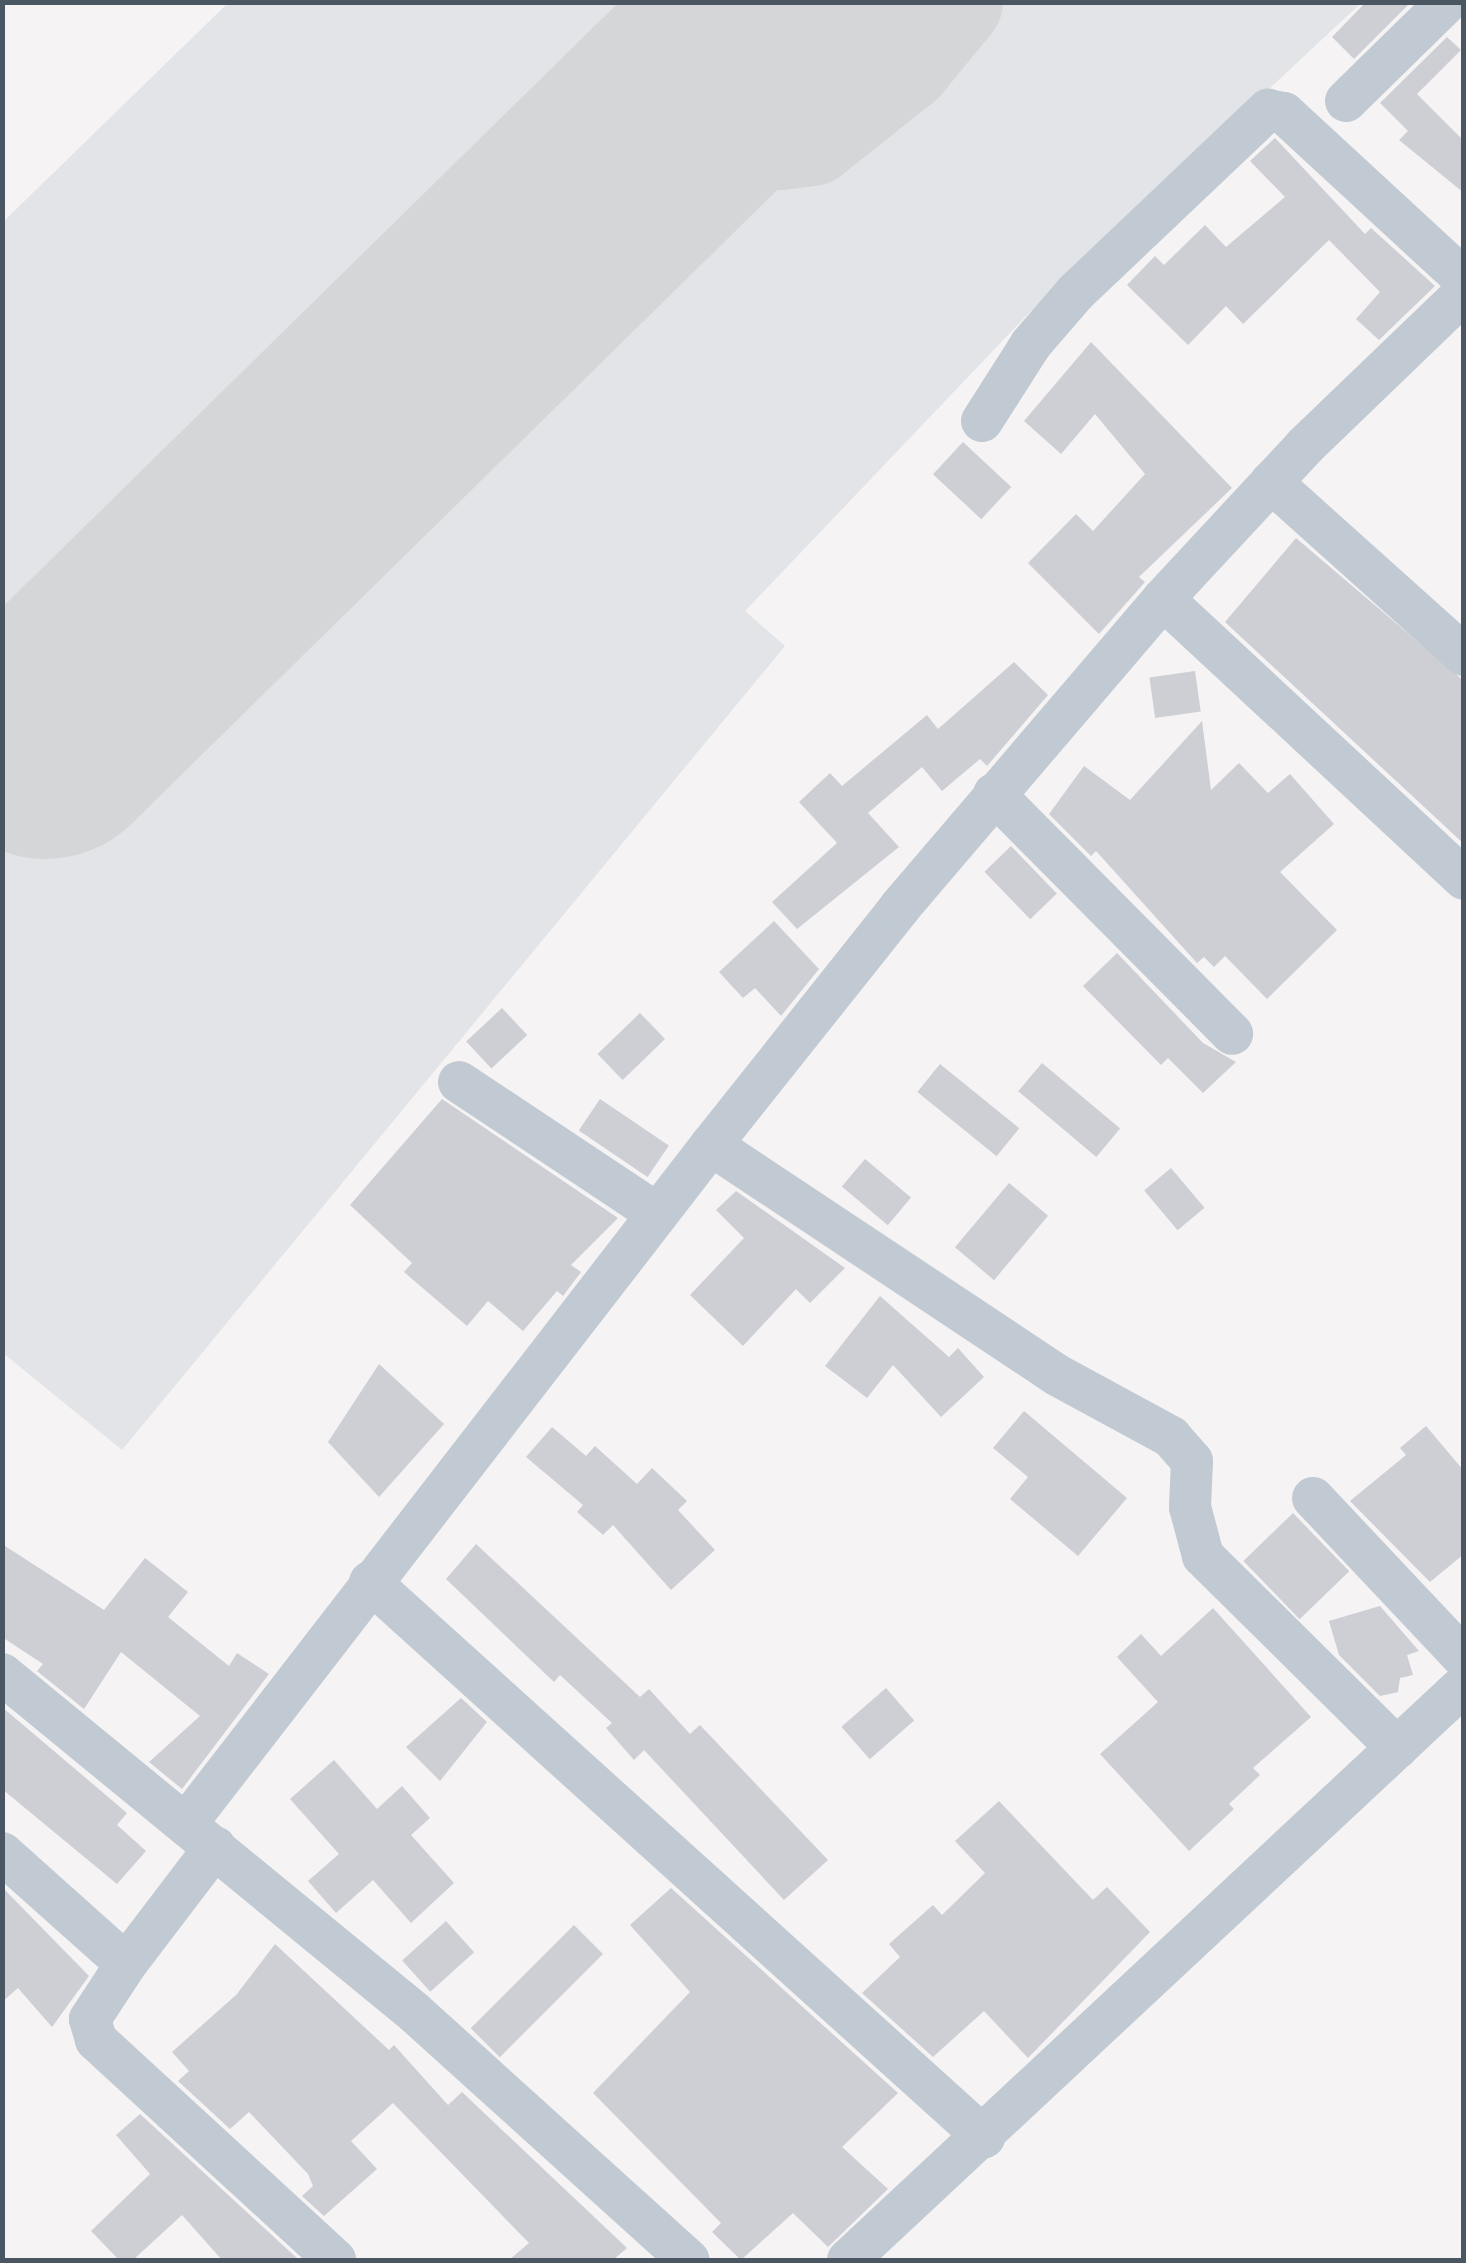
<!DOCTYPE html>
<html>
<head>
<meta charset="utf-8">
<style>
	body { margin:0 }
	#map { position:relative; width:1466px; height:2263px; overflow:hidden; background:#f5f3f3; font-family:"Fira Sans",sans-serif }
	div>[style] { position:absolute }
	.airport>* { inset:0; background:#e2e4e7 }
	.taxiway>* { height:98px; margin:-49px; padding:0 49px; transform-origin:49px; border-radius:49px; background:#d5d6d8 }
	.runway>* { height:245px; margin:-122.5px; padding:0 122.5px; transform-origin:122.5px; border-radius:122.5px; background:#d5d6d8 }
	.building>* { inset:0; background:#cdcfd5; transform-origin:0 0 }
	.minor>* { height:42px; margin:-21px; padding:0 21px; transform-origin:21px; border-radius:21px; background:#c1cad2 }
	span { translate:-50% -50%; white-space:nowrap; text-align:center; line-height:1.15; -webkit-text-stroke:8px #fff; paint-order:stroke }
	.frame { position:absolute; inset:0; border:5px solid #4a5661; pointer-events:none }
</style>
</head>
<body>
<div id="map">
	<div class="airport">
		<div style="clip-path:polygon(228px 3px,1361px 3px,1027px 315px,745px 611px,785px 646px,122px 1450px,3px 1353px,3px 222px)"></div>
	</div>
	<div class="taxiway">
		<div style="left:721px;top:73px;width:25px;rotate:99deg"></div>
		<div style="left:717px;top:98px;width:47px;rotate:46.7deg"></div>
		<div style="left:749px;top:132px;width:31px;rotate:17deg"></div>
		<div style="left:779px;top:141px;width:32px;rotate:-7deg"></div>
		<div style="left:811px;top:137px;width:119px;rotate:-38.5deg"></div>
		<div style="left:904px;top:63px;width:79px;rotate:-50.7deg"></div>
	</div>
	<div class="runway">
		<div style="left:45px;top:736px;width:1048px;rotate:-44.46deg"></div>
	</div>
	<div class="building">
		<div style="clip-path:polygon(1366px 2px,1411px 2px,1354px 59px,1332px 37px)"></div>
		<div style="clip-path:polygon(1447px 37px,1461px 50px,1417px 94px,1464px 141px,1464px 193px,1399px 140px,1408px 131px,1380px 103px)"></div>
		<div style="clip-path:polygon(1275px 138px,1365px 234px,1371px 228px,1435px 286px,1379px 340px,1356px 319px,1380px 292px,1329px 240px,1243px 324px,1226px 306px,1188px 345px,1127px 285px,1155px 256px,1164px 265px,1205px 225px,1226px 247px,1285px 197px,1250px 161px)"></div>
		<div style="clip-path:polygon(1091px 342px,1232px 488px,1139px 577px,1145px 582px,1099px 634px,1028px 563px,1076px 514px,1093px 531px,1145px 474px,1095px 414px,1061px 454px,1024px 421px)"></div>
		<div style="left:963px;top:442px;width:66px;height:44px;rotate:43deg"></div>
		<div style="clip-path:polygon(1296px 538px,1464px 681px,1464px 844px,1225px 622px)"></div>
		<div style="clip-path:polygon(1014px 662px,1048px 695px,987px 766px,980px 759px,942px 791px,922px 767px,868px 813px,899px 847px,797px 929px,772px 902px,837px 843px,799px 802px,830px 773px,842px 786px,927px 715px,938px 729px)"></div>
		<div style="left:1195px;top:671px;width:41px;height:46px;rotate:82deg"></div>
		<div style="clip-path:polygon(1202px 721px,1211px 790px,1239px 763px,1268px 793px,1290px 774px,1334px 824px,1280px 872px,1337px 930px,1267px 999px,1225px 956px,1214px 967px,1204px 957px,1197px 963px,1096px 851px,1091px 856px,1049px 814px,1084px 766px,1130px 800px)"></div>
		<div style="left:1011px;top:846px;width:66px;height:37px;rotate:46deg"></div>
		<div style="clip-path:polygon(774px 921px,819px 969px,781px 1016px,755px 988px,743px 998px,719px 972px)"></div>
		<div style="clip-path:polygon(1117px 953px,1203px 1043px,1236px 1062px,1203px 1093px,1168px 1058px,1161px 1065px,1083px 986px)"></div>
		<div style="left:502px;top:1008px;width:37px;height:49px;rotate:47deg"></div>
		<div style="left:640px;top:1013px;width:36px;height:59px;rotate:46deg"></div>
		<div style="left:1042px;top:1063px;width:102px;height:37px;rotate:40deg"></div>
		<div style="left:940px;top:1064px;width:102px;height:36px;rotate:39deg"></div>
		<div style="clip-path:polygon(442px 1099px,618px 1218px,571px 1265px,581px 1272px,563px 1296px,557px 1291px,523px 1331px,488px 1301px,467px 1326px,404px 1272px,412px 1263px,350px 1205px)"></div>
		<div style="left:600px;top:1099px;width:83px;height:38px;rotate:34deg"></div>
		<div style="left:865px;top:1159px;width:60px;height:36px;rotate:40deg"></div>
		<div style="left:1171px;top:1168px;width:52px;height:35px;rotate:50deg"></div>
		<div style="left:1009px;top:1183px;width:51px;height:84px;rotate:40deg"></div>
		<div style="clip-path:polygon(736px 1191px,845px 1268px,810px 1303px,796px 1289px,743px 1346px,690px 1295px,744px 1238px,716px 1210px)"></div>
		<div style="clip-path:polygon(880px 1296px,949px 1357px,958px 1348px,984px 1377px,941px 1417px,893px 1365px,867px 1398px,825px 1366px)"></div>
		<div style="clip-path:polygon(379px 1364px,444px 1424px,379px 1497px,328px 1442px)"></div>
		<div style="clip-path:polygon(1024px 1411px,1127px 1498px,1078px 1556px,1010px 1499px,1028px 1477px,993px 1448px)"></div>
		<div style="clip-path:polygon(1426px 1426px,1464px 1471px,1464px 1554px,1430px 1582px,1350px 1501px,1406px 1455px,1400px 1448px)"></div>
		<div style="clip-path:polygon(552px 1427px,586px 1456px,595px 1446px,637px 1484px,652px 1468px,687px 1501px,678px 1510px,715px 1550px,671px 1590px,613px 1525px,603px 1535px,577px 1512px,583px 1505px,526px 1457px)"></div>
		<div style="left:1293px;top:1513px;width:81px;height:69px;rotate:46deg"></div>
		<div style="clip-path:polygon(2px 1544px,104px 1610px,145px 1558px,188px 1592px,168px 1617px,229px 1666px,237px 1653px,269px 1674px,182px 1789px,149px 1762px,200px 1716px,121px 1652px,84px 1709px,37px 1671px,43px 1664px,2px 1637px)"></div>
		<div style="clip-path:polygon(476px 1544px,640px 1697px,649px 1689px,690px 1734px,700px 1725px,828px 1860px,784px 1900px,644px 1750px,634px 1760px,606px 1728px,612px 1723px,560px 1675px,554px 1682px,446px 1579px)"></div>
		<div style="clip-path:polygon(1380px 1606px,1419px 1651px,1407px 1655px,1413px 1675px,1400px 1678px,1398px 1692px,1380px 1696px,1339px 1655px,1329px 1621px)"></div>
		<div style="clip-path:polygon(1213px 1608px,1311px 1717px,1253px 1768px,1260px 1775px,1229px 1804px,1234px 1809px,1189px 1851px,1100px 1754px,1158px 1702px,1117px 1657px,1141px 1634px,1161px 1656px)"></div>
		<div style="left:886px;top:1688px;width:43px;height:59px;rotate:49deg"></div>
		<div style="clip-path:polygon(461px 1698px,487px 1722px,440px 1781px,406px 1747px)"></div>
		<div style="clip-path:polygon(2px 1707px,127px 1813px,117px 1825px,146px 1851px,117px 1884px,2px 1789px)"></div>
		<div style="clip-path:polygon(334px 1760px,377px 1809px,402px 1786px,430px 1818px,411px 1835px,454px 1883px,411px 1923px,373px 1880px,336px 1913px,308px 1881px,339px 1854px,290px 1799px)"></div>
		<div style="clip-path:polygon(999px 1801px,1093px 1900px,1107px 1887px,1150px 1932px,1028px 2058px,984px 2011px,933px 2057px,862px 1993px,900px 1957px,889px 1944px,933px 1905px,942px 1915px,985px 1873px,955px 1841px)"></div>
		<div style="clip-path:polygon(2px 1887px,89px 1976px,52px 2027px,18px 1988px,2px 2002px)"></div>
		<div style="clip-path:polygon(671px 1888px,898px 2093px,842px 2147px,888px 2189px,828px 2247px,793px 2213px,741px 2260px,712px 2232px,721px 2223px,593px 2093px,690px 1992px,630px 1925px)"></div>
		<div style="left:446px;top:1921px;width:42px;height:59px;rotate:48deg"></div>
		<div style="left:574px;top:1925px;width:41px;height:146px;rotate:45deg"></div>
		<div style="clip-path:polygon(275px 1944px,389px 2050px,394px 2045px,448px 2105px,462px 2092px,627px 2248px,613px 2260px,509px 2260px,529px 2243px,393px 2103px,351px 2141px,377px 2169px,324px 2216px,302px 2196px,313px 2186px,308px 2174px,249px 2112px,230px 2129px,178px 2081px,189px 2071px,172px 2052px,237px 1994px)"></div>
		<div style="clip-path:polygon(140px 2114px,299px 2260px,222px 2260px,182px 2215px,133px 2260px,119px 2260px,91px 2231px,150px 2174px,116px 2135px)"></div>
	</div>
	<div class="minor">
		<div style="left:1346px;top:101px;width:141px;rotate:-44.4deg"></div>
		<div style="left:982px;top:421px;width:91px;rotate:-57.5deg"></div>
		<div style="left:1031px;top:344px;width:69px;rotate:-49.1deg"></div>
		<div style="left:1076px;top:292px;width:265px;rotate:-43.5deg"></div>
		<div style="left:1268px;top:110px;width:16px;rotate:11deg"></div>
		<div style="left:1284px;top:113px;width:245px;rotate:42.7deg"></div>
		<div style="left:1271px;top:482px;width:259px;rotate:41.9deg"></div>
		<div style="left:1163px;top:599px;width:411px;rotate:42.9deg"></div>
		<div style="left:994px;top:794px;width:338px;rotate:45.2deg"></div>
		<div style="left:459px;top:1082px;width:237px;rotate:33.6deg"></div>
		<div style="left:711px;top:1145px;width:304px;rotate:-51.5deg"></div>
		<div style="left:900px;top:907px;width:405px;rotate:-49.5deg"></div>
		<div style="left:1163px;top:599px;width:209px;rotate:-47.1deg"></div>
		<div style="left:1305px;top:446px;width:221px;rotate:-43.9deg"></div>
		<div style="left:1313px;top:1498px;width:220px;rotate:46.7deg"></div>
		<div style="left:370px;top:1582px;width:828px;rotate:42.11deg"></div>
		<div style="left:2px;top:1674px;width:533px;rotate:39.37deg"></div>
		<div style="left:414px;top:2012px;width:370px;rotate:42.1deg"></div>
		<div style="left:186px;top:1824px;width:858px;rotate:-52.29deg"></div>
		<div style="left:711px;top:1145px;width:415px;rotate:33.6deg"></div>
		<div style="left:1057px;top:1375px;width:130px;rotate:28.5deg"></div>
		<div style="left:1171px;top:1437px;width:32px;rotate:49deg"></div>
		<div style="left:1192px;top:1461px;width:46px;rotate:92.5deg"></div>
		<div style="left:1190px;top:1507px;width:51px;rotate:75.1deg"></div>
		<div style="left:1203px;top:1556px;width:273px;rotate:44.7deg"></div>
		<div style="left:2px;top:1853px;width:166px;rotate:41.8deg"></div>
		<div style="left:126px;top:1964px;width:66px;rotate:123.2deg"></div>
		<div style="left:90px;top:2019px;width:22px;rotate:74deg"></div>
		<div style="left:96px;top:2040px;width:325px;rotate:42.6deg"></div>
		<div style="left:126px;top:1964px;width:147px;rotate:-52.7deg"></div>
		<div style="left:848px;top:2260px;width:843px;rotate:-43.03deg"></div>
	</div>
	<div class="frame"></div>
</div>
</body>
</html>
